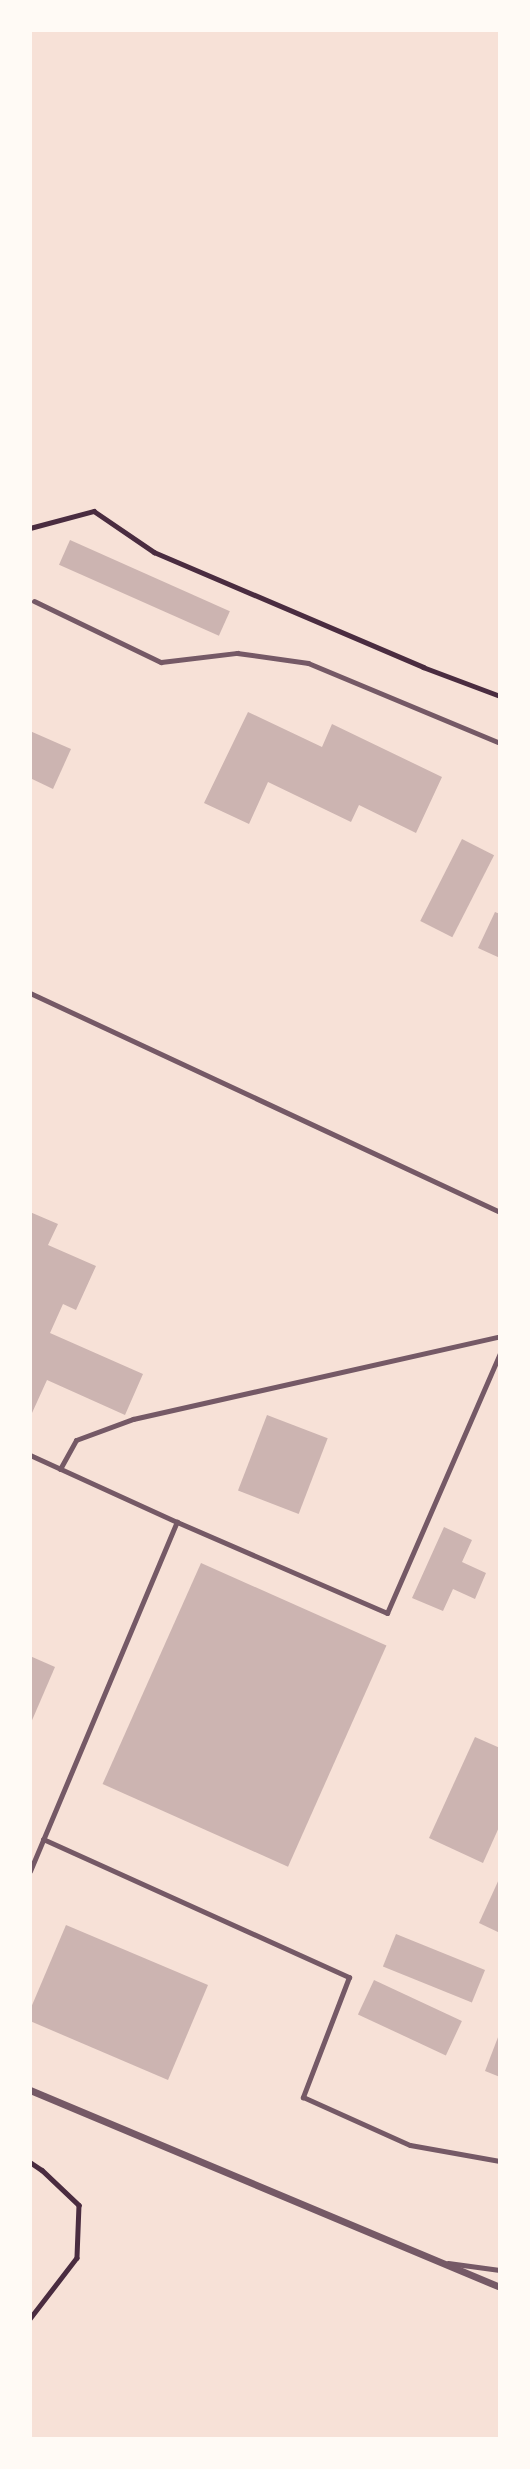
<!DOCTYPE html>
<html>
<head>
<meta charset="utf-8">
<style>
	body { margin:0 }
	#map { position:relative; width:530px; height:2469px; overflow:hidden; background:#f7e1d7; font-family:Montserrat,sans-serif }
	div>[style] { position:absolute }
	.building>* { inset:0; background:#ccb4b1; transform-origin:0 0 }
	.path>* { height:4.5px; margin:-2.25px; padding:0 2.25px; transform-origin:2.25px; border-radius:2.25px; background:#4a2c40 }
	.service>* { height:5px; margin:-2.5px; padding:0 2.5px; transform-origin:2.5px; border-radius:2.5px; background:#755966 }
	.minor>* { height:7px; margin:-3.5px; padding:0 3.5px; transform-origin:3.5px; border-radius:3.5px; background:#755966 }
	span { translate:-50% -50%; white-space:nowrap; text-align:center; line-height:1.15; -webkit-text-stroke:5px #fffaf5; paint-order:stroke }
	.frame { position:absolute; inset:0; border:32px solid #fffaf5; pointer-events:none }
</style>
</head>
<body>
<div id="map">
	<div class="building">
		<div style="left:70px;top:540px;width:175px;height:27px;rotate:24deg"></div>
		<div style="clip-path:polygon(248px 712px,322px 747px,332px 724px,442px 777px,416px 833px,359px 805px,351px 822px,268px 782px,249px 824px,204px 803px)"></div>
		<div style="clip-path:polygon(30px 731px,71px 749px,53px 789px,30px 778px)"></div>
		<div style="left:462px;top:839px;width:36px;height:92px;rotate:27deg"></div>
		<div style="clip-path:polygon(495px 912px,500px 914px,500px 958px,478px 948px)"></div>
		<div style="clip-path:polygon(30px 1212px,58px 1224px,48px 1245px,96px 1266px,76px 1310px,63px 1304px,50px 1333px,143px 1374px,125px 1415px,47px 1380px,32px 1413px,30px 1412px)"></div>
		<div style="left:267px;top:1415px;width:65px;height:81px;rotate:21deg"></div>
		<div style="clip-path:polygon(444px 1527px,472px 1540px,462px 1562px,486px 1573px,475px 1599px,453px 1589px,443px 1611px,412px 1598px)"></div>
		<div style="left:201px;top:1563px;width:203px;height:242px;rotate:24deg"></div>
		<div style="clip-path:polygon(30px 1656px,55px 1667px,30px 1725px)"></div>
		<div style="clip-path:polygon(475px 1737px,500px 1748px,500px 1825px,483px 1863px,429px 1838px)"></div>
		<div style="clip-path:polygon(500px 1877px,500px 1933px,479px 1923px)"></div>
		<div style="clip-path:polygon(66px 1925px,208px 1985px,168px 2080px,30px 2021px,30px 2010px)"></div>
		<div style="left:396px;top:1934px;width:96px;height:35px;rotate:22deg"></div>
		<div style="left:374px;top:1980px;width:97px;height:38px;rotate:25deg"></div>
		<div style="clip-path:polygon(500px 2032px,500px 2077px,485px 2071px)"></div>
	</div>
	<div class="path">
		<div style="left:30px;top:528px;width:66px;rotate:-14.9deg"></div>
		<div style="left:94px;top:511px;width:73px;rotate:34.3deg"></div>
		<div style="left:154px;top:552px;width:293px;rotate:23.1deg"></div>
		<div style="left:423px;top:667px;width:82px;rotate:20.6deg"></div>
		<div style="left:30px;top:2162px;width:14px;rotate:34deg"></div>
		<div style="left:42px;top:2170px;width:51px;rotate:43.4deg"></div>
		<div style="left:79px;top:2205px;width:53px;rotate:92.2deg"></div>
		<div style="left:77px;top:2258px;width:77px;rotate:127.6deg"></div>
	</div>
	<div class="service">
		<div style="left:34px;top:601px;width:141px;rotate:25.7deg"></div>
		<div style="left:161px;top:662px;width:77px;rotate:-6.8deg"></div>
		<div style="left:237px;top:653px;width:72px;rotate:8deg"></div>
		<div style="left:308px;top:663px;width:208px;rotate:22.6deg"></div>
		<div style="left:30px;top:993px;width:519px;rotate:24.98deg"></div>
		<div style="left:30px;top:1455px;width:162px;rotate:24.5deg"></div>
		<div style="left:60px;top:1469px;width:33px;rotate:-61deg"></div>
		<div style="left:76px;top:1440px;width:61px;rotate:-20.2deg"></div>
		<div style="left:133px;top:1419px;width:376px;rotate:-12.7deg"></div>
		<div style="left:43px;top:1839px;width:336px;rotate:24.3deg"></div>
		<div style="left:349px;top:1977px;width:129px;rotate:111deg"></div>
		<div style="left:303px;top:2097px;width:117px;rotate:24.2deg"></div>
		<div style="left:410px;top:2145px;width:91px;rotate:10.1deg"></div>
		<div style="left:30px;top:1871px;width:379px;rotate:-67.2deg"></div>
		<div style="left:177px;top:1522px;width:229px;rotate:23.4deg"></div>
		<div style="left:387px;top:1613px;width:283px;rotate:-66.5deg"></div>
		<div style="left:448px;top:2263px;width:52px;rotate:7.7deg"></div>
	</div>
	<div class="minor">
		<div style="left:30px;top:2090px;width:510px;rotate:22.74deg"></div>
	</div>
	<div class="frame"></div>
</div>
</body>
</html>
